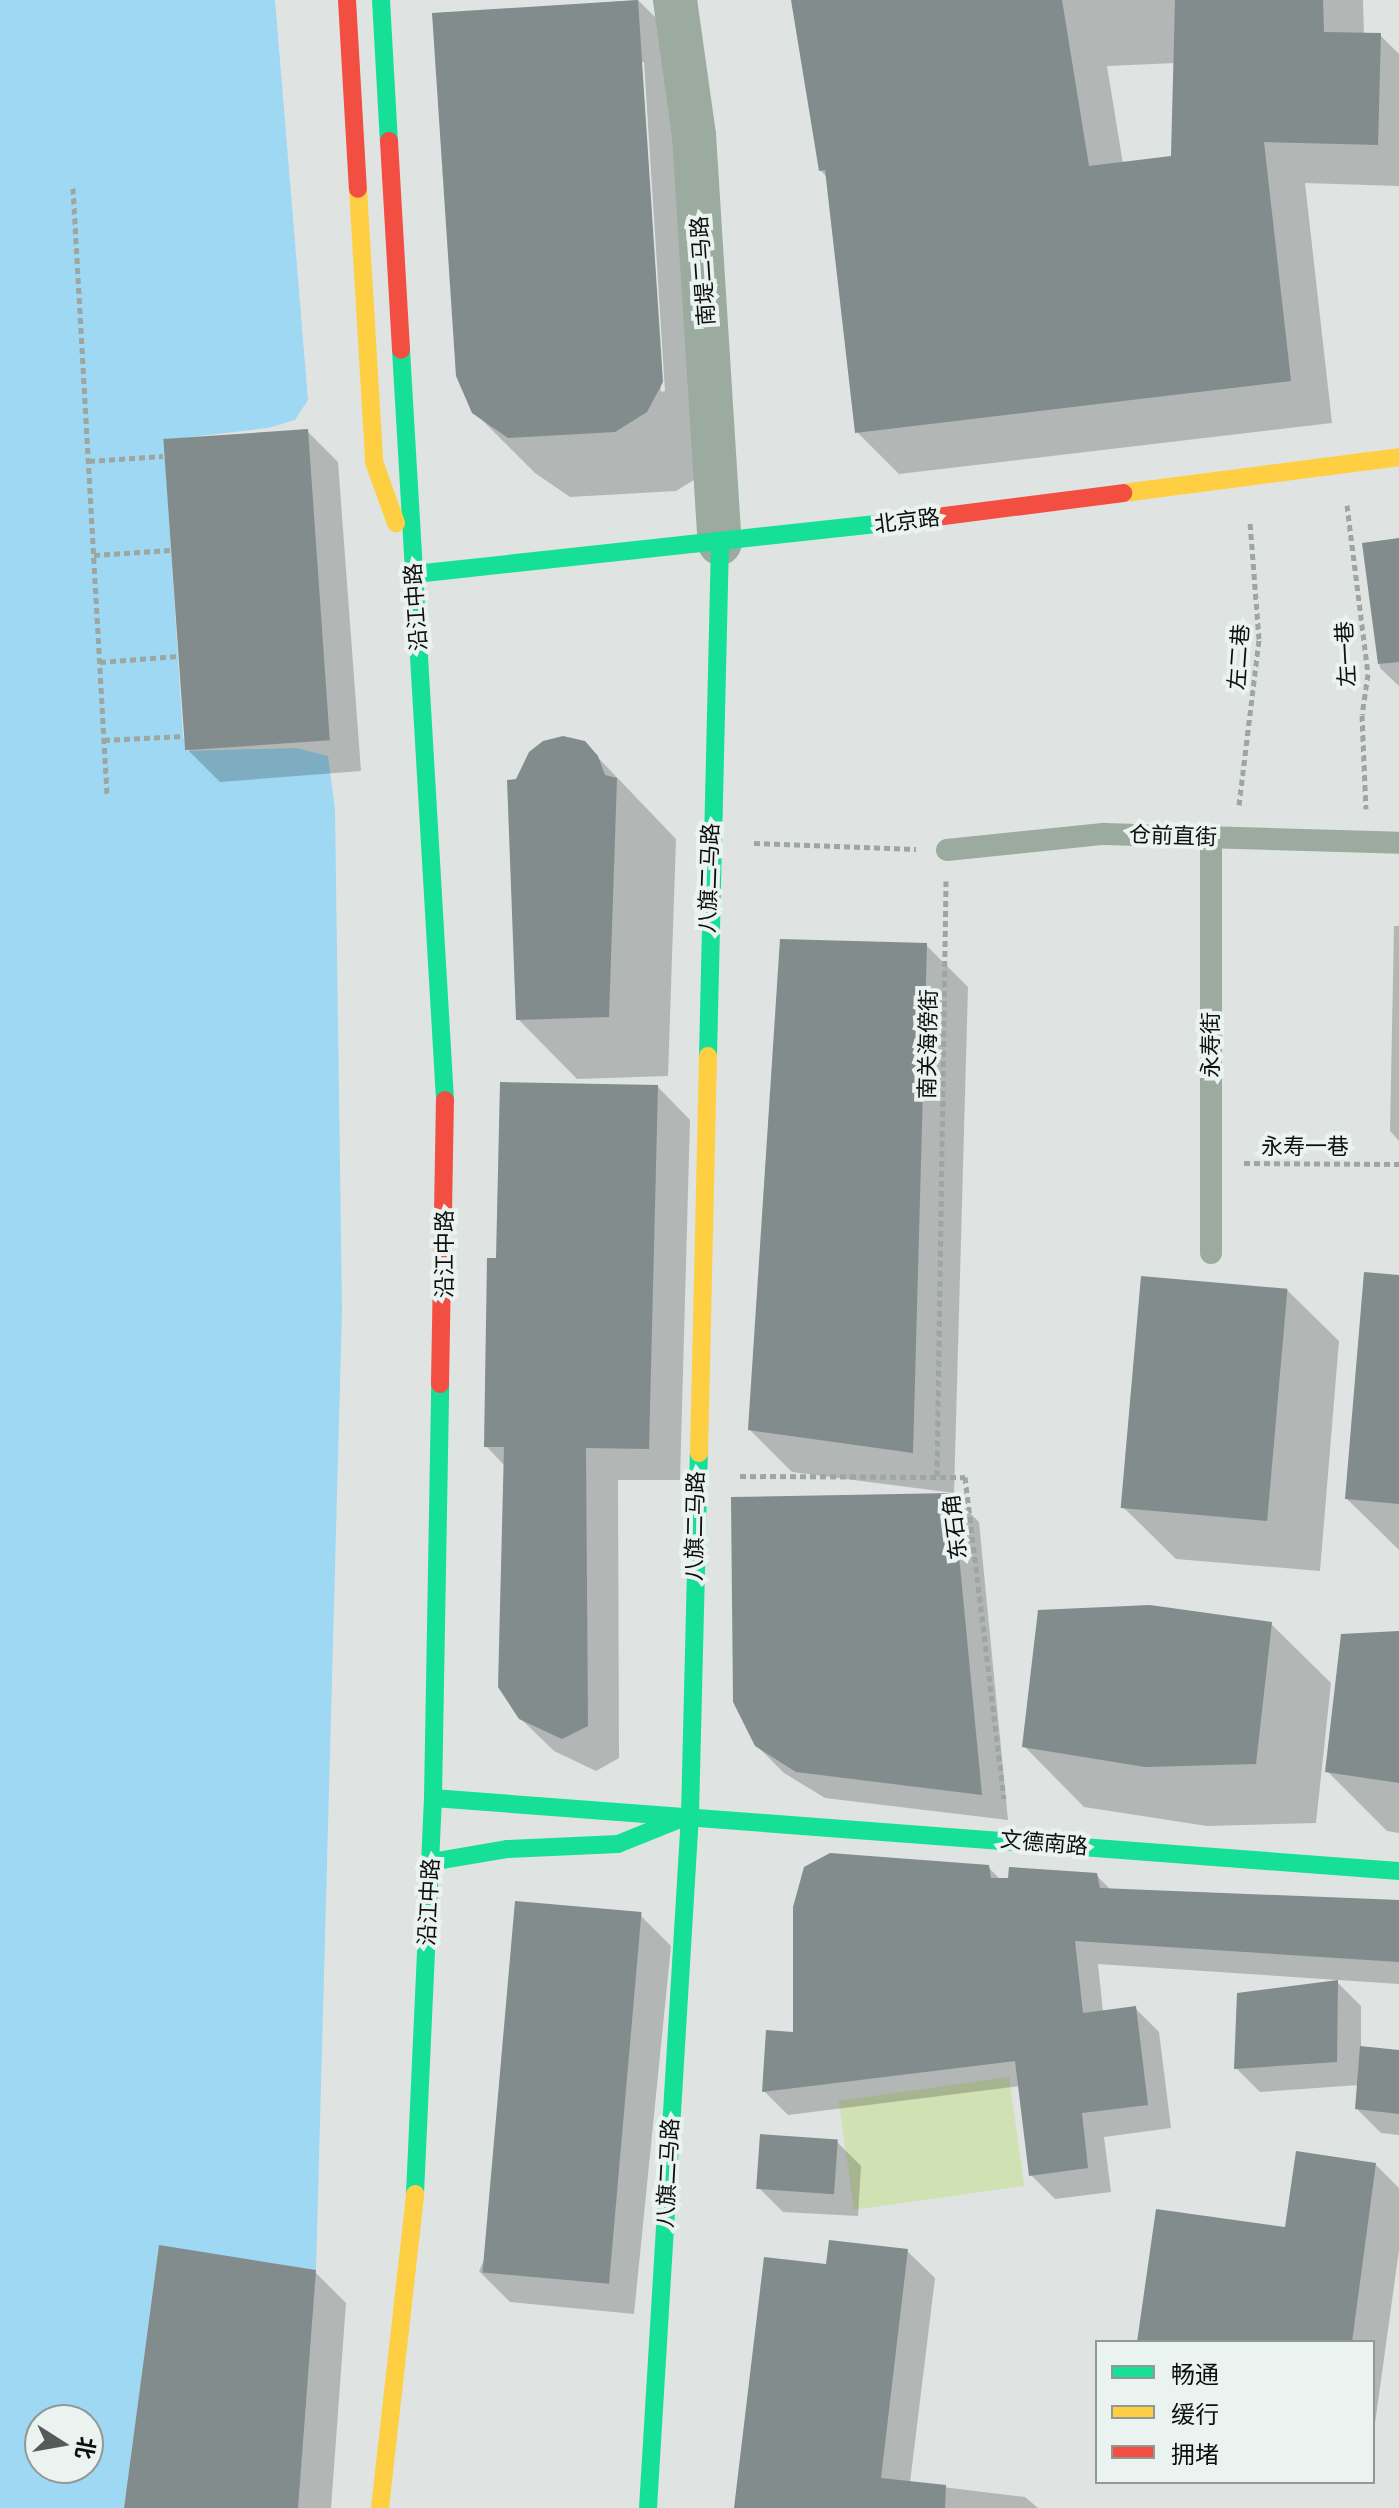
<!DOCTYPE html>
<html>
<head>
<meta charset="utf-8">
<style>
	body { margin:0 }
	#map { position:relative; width:1399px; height:2508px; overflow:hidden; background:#dfe4e2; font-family:"Archivo Narrow","Noto Sans SC",sans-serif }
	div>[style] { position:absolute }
	.green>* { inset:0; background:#d0e1b4; transform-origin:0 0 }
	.water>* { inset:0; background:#9ed8f2 }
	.shadow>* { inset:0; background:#0003 }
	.building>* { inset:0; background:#828c8c; transform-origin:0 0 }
	.path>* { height:5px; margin-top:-2.5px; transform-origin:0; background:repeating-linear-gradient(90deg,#9da6a0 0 6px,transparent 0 10px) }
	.lane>* { height:22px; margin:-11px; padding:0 11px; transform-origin:11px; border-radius:11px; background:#9bab9f }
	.street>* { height:44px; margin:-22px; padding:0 22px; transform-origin:22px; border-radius:22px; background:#9bab9f }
	.fast>* { height:18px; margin:-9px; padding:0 9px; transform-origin:9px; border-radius:9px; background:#16e098 }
	.slow>* { height:18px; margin:-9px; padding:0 9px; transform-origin:9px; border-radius:9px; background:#ffcf43 }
	.jam>* { height:18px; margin:-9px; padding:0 9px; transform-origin:9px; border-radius:9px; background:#f24e42 }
	span { translate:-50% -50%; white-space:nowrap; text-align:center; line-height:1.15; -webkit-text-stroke:8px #eaf3f0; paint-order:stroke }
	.street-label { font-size:22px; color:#0c0f0e }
	.legend { position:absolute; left:1095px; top:2340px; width:280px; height:144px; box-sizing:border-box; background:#eaf3f0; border:2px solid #919896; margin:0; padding:10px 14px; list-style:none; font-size:24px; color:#0c0f0e }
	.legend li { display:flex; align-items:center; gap:16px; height:40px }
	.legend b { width:40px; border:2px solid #919896 }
	.north { position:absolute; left:24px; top:2404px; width:80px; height:80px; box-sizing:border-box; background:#eaf3f0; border:2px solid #919896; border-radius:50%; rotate:101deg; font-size:22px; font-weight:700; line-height:32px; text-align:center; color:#0c0f0e }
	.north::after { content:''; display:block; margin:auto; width:28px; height:36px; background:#565a58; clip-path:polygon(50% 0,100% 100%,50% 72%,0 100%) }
</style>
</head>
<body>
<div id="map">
	<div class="green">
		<div style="left:1009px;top:2077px;width:110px;height:172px;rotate:82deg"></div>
	</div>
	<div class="water">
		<div style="clip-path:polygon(evenodd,0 0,275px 0,308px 400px,295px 420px,268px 428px,164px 440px,183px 736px,187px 751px,296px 748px,328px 756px,335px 809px,342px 1310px,316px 2270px,159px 2246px,124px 2508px,0 2508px,0 0,40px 2420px,88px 2420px,88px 2468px,40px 2468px,40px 2420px)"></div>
	</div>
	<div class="shadow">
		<div style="clip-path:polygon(evenodd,638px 0,698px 60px,707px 472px,676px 491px,570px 497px,535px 473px,474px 412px,434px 15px,638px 0,640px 62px,644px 62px,665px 391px,661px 392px,640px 62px)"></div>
		<div style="clip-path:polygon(evenodd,794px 0,1363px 0,1364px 35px,1380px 35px,1399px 54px,1399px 186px,1305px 183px,1332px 423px,899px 474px,857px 432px,828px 178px,821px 171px,794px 0,1176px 63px,1173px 158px,1123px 164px,1107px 66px,1176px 63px)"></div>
		<div style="clip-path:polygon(307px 431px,338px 462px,361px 771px,220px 782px,189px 751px)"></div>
		<div style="clip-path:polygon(1399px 540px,1399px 686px,1380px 668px,1364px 545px)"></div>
		<div style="clip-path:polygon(584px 743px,676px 839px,668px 1076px,577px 1079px,518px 1019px,518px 781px)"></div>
		<div style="clip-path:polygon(1394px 926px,1399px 926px,1399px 1141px,1390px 1131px)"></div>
		<div style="clip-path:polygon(926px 945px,968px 987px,954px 1493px,792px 1472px,750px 1430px)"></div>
		<div style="clip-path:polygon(658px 1087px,690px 1120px,680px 1480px,618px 1480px,619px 1758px,596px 1771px,554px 1751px,520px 1718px,505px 1466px,486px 1446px,498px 1260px)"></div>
		<div style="clip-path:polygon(1399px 1277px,1399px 1550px,1347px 1499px)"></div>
		<div style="clip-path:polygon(1287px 1290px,1339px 1341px,1320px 1571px,1176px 1559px,1124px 1508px)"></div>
		<div style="clip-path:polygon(951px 1494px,979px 1522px,1008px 1820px,825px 1798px,784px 1773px,756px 1745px)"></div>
		<div style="clip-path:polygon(1271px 1624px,1331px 1683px,1316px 1823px,1207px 1826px,1084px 1807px,1025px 1747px)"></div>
		<div style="clip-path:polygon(1399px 1633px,1399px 1833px,1387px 1831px,1327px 1771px)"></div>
		<div style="clip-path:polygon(988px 1867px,1001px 1880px,1096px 1875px,1112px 1891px,1399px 1902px,1399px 1984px,1098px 1964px,1103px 2012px,1135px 2008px,1159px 2032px,1171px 2128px,1104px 2137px,1111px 2192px,1055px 2199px,1031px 2175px,1020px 2086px,788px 2115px,764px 2091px,795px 2034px)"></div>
		<div style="clip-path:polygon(640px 1915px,671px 1946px,634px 2314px,510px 2302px,479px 2271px)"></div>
		<div style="clip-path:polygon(1337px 1982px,1361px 2006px,1361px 2048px,1399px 2052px,1399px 2135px,1381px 2133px,1357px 2109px,1359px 2085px,1260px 2092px,1236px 2068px)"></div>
		<div style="clip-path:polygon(837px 2142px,861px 2166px,858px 2216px,783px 2212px,759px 2188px)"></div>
		<div style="clip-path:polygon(1376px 2165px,1399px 2188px,1399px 2250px,1373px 2438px,1373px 2342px,1139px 2342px)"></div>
		<div style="clip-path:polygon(907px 2251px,935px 2278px,910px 2483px,1025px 2497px,1038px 2508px,736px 2508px,828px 2267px)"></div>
		<div style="clip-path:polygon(315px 2272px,346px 2303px,331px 2508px,126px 2508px)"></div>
	</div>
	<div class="building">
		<div style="clip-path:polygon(638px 0,663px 382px,647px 412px,615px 432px,508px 438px,472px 413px,456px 376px,432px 13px)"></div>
		<div style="clip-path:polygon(791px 0,1062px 0,1089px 166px,1171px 156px,1175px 0,1323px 0,1324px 32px,1381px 33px,1378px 145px,1264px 142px,1291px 381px,855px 433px,825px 170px,819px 171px)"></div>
		<div style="left:308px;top:429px;width:312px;height:145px;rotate:86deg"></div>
		<div style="clip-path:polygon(1399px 538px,1399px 662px,1378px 664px,1362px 543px)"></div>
		<div style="clip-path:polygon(563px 736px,585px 741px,598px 756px,605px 775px,617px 778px,609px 1017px,516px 1020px,507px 780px,516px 779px,529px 752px,543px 741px)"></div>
		<div style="clip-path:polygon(780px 939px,927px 943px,913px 1453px,748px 1430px)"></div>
		<div style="clip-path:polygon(500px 1082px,658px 1085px,649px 1449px,586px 1448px,588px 1726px,562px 1739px,519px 1719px,498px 1687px,504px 1447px,484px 1447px,487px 1258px,496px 1258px)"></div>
		<div style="clip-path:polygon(1364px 1272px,1399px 1275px,1399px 1504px,1345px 1499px)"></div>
		<div style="left:1141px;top:1276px;width:147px;height:233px;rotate:5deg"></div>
		<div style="clip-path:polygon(953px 1493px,982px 1795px,796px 1772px,755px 1746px,733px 1702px,731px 1497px)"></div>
		<div style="clip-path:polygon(1150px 1605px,1272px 1622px,1256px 1764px,1145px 1767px,1022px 1747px,1038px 1610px)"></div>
		<div style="clip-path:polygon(1399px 1631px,1399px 1783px,1325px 1772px,1341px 1634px)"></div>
		<div style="clip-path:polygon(830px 1853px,989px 1865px,991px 1878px,1008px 1878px,1009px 1867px,1097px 1873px,1100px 1888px,1399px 1900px,1399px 1962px,1075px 1941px,1083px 2013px,1136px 2006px,1148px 2105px,1082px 2113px,1088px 2168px,1029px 2176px,1015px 2061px,762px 2092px,766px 2030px,793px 2032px,793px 1907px,804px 1867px)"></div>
		<div style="left:515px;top:1901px;width:127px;height:373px;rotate:5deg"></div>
		<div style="clip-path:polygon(1338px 1980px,1337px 2062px,1234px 2069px,1237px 1993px)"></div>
		<div style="clip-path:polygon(1360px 2046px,1399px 2050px,1399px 2114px,1355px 2109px)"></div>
		<div style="left:760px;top:2134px;width:78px;height:55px;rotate:4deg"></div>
		<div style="clip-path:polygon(1296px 2151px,1376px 2163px,1352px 2342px,1137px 2342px,1156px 2209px,1285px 2227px)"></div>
		<div style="clip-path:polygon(829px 2240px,908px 2249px,881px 2478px,946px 2485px,945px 2508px,734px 2508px,764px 2257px,826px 2264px)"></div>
		<div style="clip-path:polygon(159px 2245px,316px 2270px,298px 2508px,124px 2508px)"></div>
	</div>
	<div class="path">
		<div style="left:73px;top:188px;width:607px;rotate:86.79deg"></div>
		<div style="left:89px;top:461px;width:74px;rotate:-3.9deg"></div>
		<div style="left:1347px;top:505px;width:170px;rotate:82.9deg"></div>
		<div style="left:1368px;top:674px;width:41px;rotate:98.3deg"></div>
		<div style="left:1362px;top:715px;width:94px;rotate:87.6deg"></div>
		<div style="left:94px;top:555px;width:76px;rotate:-3.8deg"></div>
		<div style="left:100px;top:662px;width:78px;rotate:-4.4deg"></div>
		<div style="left:104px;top:740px;width:79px;rotate:-2.9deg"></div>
		<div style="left:1239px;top:805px;width:167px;rotate:-83.1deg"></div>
		<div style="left:1259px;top:639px;width:118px;rotate:-94.4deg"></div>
		<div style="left:754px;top:843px;width:162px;rotate:2.1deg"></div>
		<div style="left:1244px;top:1163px;width:155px;rotate:0.4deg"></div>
		<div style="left:740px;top:1476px;width:225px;rotate:0.3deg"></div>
		<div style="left:965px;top:1477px;width:324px;rotate:83.1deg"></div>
		<div style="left:937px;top:1476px;width:595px;rotate:-89.13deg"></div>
	</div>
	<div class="lane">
		<div style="left:947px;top:850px;width:157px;rotate:-5.9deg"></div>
		<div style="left:1103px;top:834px;width:296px;rotate:1.7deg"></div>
		<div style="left:1211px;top:1253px;width:416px;rotate:-90deg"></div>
	</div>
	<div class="street">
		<div style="left:675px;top:0;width:136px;rotate:82deg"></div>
		<div style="left:694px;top:135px;width:409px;rotate:86.4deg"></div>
	</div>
	<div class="fast">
		<div style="left:381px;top:0;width:141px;rotate:86.8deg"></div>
		<div style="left:401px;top:350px;width:751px;rotate:86.64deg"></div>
		<div style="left:415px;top:574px;width:501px;rotate:-6.19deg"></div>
		<div style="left:708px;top:1056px;width:513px;rotate:-88.66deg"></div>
		<div style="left:433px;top:1798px;width:969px;rotate:4.32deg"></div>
		<div style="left:431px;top:1862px;width:78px;rotate:-9.6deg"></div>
		<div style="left:508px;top:1849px;width:110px;rotate:-2.6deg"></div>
		<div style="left:618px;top:1844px;width:67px;rotate:-22deg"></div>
		<div style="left:415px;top:2194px;width:396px;rotate:-87.4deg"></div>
		<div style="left:433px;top:1798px;width:414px;rotate:-89deg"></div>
		<div style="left:648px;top:2508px;width:694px;rotate:-86.53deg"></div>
		<div style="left:690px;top:1815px;width:362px;rotate:-88.6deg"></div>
	</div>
	<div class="slow">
		<div style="left:358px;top:189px;width:273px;rotate:86.6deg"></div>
		<div style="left:374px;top:462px;width:65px;rotate:70.2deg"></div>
		<div style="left:1123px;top:493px;width:278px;rotate:-7.4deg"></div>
		<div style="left:699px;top:1453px;width:397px;rotate:-88.7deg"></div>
		<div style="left:380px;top:2508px;width:316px;rotate:-83.6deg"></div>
	</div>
	<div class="jam">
		<div style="left:347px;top:0;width:189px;rotate:86.7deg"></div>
		<div style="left:389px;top:141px;width:209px;rotate:86.7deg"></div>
		<div style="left:913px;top:520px;width:212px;rotate:-7.3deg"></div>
		<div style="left:440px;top:1384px;width:284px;rotate:-89deg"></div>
	</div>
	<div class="street-label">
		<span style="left:703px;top:271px;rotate:-94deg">南堤二马路</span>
		<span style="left:907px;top:521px;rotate:-7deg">北京路</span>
		<span style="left:416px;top:607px;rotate:-94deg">沿江中路</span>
		<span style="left:1346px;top:654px;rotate:-93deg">左一巷</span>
		<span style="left:1239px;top:657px;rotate:-86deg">左二巷</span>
		<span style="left:1173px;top:836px;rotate:2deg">仓前直街</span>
		<span style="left:709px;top:878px;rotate:-88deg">八旗二马路</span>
		<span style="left:928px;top:1044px;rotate:-89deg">南关海傍街</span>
		<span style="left:1211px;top:1045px;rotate:-90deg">永寿街</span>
		<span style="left:1305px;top:1147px">永寿一巷</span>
		<span style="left:445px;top:1254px;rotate:-90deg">沿江中路</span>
		<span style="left:695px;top:1526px;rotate:-89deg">八旗二马路</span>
		<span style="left:955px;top:1527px;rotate:-97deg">东石角</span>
		<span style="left:1044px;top:1843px;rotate:5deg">文德南路</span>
		<span style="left:429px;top:1902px;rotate:-87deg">沿江中路</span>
		<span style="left:668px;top:2173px;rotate:-87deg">八旗二马路</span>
	</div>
	<ul class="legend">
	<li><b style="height:10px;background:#16e098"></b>畅通</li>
	<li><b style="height:10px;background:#ffcf43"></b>缓行</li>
	<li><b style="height:10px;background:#f24e42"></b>拥堵</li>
	</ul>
	<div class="north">北</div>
</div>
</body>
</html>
